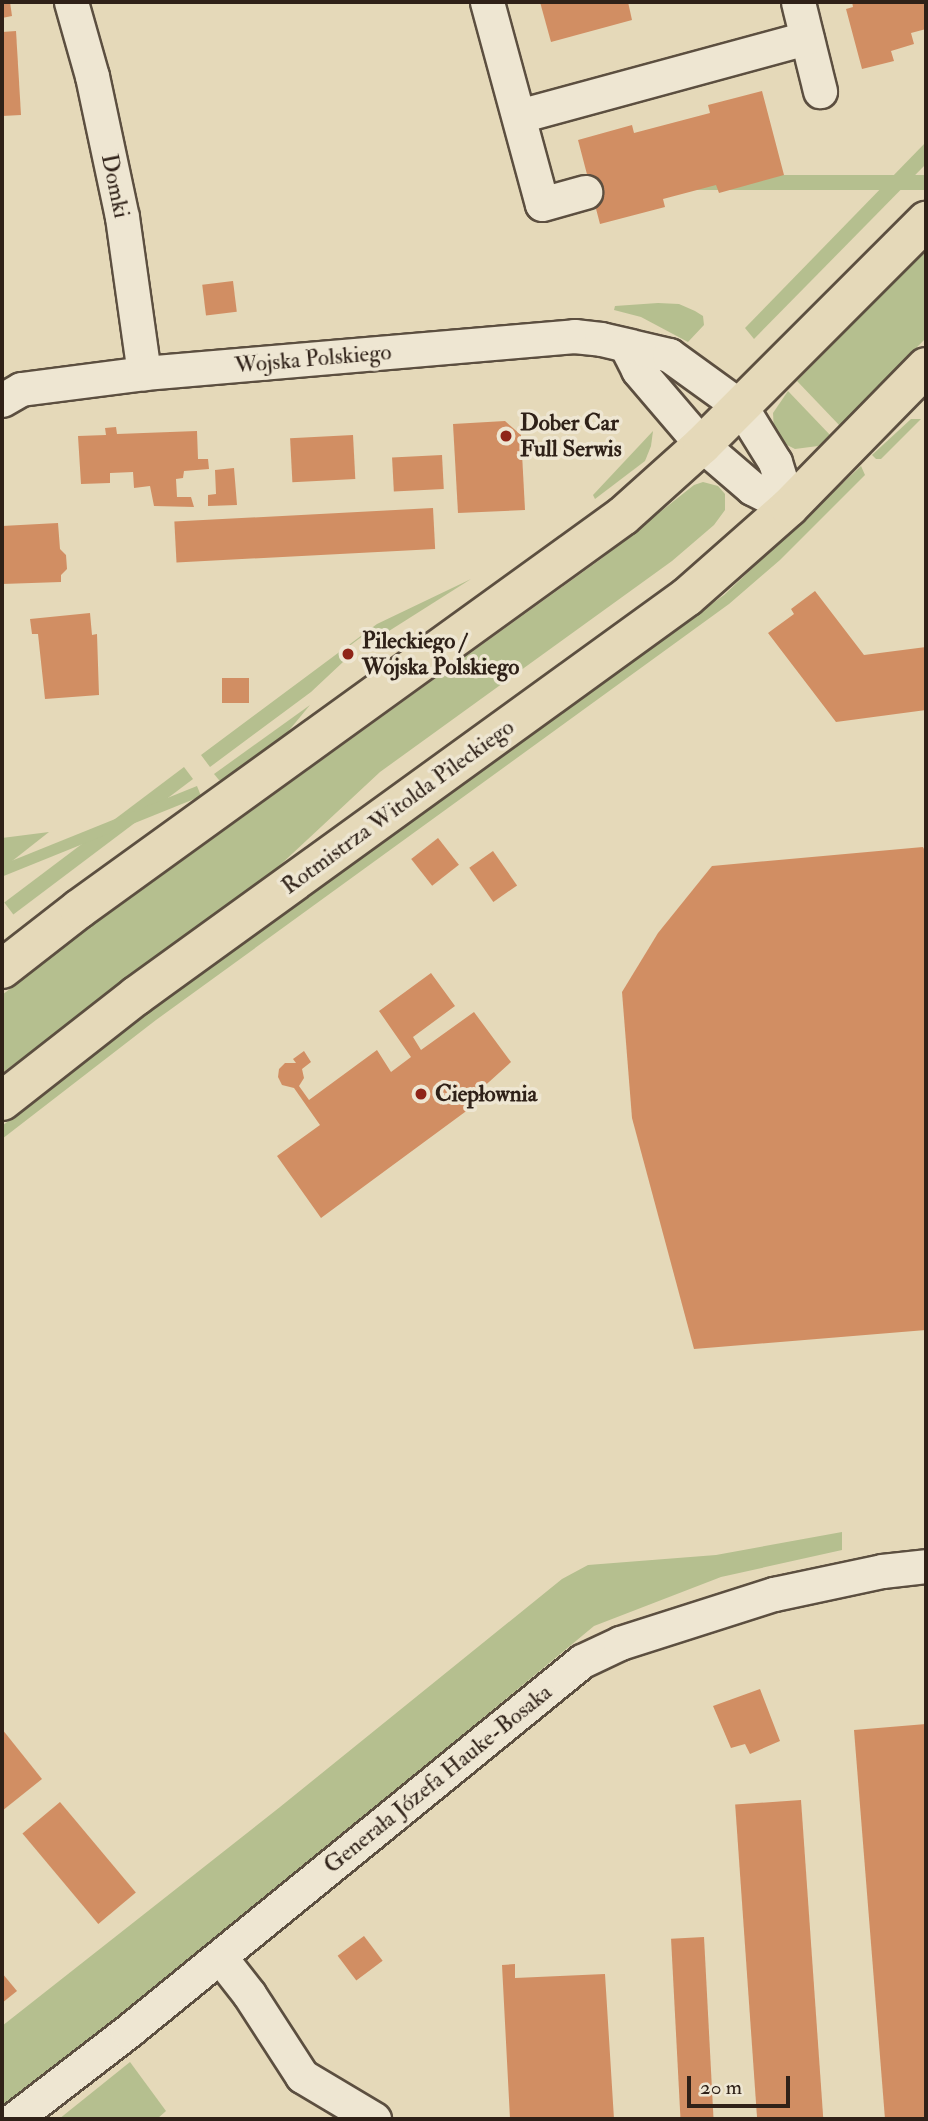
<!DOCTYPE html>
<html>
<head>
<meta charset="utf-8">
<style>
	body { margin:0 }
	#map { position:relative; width:928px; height:2121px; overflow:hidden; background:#e5d9b9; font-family:"IM FELL Double Pica",serif }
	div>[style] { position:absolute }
	.green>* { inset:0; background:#b5bf8f; transform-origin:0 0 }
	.building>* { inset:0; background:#d18e63; transform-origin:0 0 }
	.roads { filter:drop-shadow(2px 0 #5c4f40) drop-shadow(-2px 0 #5c4f40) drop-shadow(0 2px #5c4f40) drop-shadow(0 -2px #5c4f40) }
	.minor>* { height:33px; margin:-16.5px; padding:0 16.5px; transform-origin:16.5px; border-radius:16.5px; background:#eee6d2 }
	.major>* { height:38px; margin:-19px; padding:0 19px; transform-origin:19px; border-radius:19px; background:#e5d9b9 }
	.dots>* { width:19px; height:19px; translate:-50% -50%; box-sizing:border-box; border:4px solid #eee6d2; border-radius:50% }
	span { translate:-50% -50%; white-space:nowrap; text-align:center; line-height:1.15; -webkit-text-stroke:7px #eee6d2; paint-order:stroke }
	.street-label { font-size:23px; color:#2f2118 }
	.poi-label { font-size:23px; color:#2f2118; font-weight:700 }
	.left { translate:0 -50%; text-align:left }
	.frame { position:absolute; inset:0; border:4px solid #2f2118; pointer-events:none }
	.scale { position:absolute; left:687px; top:2076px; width:103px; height:32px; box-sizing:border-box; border:4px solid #2f2118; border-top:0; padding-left:9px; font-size:21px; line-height:24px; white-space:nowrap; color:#2f2118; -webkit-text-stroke:5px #eee6d2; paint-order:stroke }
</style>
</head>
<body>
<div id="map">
	<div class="green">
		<div style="clip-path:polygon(926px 142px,926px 164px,754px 339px,745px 328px)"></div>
		<div style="left:926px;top:175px;width:15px;height:238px;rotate:90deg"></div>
		<div style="clip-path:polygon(926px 250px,926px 338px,840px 426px,797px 381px)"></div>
		<div style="clip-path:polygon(658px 303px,679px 304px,695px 311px,703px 316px,704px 325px,688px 342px,641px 317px,614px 310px,615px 306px)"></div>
		<div style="clip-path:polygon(788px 391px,831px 436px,818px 446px,795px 449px,783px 443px,774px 431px,773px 413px)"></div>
		<div style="clip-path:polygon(911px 419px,921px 419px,881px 459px,876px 459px,872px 455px)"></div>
		<div style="clip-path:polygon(653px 431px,651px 446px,645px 461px,595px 499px,593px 495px)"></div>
		<div style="clip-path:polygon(861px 466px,865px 475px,780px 560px,729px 604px,156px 1020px,2px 1139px,2px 1126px,150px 1011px,724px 595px)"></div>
		<div style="clip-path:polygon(703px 482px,718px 486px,725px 494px,725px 510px,714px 525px,672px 561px,380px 772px,278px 867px,2px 1073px,2px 995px,89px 928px,601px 559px,694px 485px)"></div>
		<div style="clip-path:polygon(471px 579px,370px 643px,364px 635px,340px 653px,343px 662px,311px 692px,210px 767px,201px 755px,377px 624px)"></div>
		<div style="clip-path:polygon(310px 705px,286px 734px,223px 781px,219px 780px,214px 774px)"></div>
		<div style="left:184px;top:767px;width:15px;height:225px;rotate:53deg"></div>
		<div style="left:197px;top:786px;width:11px;height:242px;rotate:68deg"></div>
		<div style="clip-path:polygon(49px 832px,2px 869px,2px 838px)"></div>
		<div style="clip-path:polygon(842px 1532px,842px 1550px,721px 1577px,594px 1626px,217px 1938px,2px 2109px,2px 2026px,280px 1807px,562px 1579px,588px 1565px,716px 1555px)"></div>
		<div style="clip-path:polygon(130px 2062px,166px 2111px,157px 2119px,59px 2119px)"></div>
	</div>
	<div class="building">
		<div style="clip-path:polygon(2px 2px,10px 2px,12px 16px,2px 18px)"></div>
		<div style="clip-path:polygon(540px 2px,628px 2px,632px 20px,551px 42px)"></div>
		<div style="clip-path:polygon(852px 2px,926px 2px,926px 29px,911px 33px,914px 44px,891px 51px,894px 61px,862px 69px,846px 9px,853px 7px)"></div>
		<div style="clip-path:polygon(16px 31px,21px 115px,2px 116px,2px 32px)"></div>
		<div style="clip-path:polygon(762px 91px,784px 175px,719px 193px,716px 185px,663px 199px,665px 207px,600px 224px,578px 140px,632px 125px,634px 133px,710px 113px,708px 105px)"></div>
		<div style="left:233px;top:281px;width:31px;height:31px;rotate:83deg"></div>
		<div style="clip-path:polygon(505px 421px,521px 435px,525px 510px,458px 513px,453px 424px)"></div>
		<div style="clip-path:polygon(116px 427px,117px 434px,197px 431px,198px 459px,208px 459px,209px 469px,184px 471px,183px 478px,176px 479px,177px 497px,191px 497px,194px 507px,154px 506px,150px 486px,134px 488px,133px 472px,110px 473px,110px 483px,81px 484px,78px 436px,106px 435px,105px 428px)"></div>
		<div style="left:353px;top:435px;width:44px;height:63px;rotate:87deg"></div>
		<div style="left:442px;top:455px;width:34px;height:50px;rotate:87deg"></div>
		<div style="clip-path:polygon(234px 468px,237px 505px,208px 506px,208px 495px,216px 494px,215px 470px)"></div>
		<div style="left:433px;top:508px;width:41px;height:259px;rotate:87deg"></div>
		<div style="clip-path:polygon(58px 523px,60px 549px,66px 555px,67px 569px,61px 575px,61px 582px,2px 584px,2px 526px)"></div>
		<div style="clip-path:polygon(815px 591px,864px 655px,926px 647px,926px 710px,836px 722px,768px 633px,794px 614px,791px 609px)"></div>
		<div style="clip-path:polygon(90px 613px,92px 635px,97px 634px,99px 695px,45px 699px,38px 634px,32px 634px,30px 619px)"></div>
		<div style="left:222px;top:678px;width:27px;height:25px"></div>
		<div style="left:438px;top:838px;width:34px;height:34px;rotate:52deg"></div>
		<div style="clip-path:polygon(923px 847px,926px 853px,926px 1330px,694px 1349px,632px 1118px,622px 992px,658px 933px,712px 866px)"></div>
		<div style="left:493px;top:851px;width:42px;height:29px;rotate:55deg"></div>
		<div style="clip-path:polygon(431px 973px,455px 1006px,413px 1037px,421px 1050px,474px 1012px,511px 1062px,479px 1091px,484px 1098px,321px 1218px,277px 1156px,320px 1125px,294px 1088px,282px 1085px,278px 1077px,279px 1069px,285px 1063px,296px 1063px,293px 1059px,304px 1051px,311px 1062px,302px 1069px,304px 1078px,299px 1086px,309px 1100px,377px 1050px,391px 1072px,411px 1057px,379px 1011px)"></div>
		<div style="clip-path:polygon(760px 1689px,780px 1741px,750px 1754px,745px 1744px,731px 1748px,713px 1706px)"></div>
		<div style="clip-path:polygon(926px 1724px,926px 2119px,885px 2119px,854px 1730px)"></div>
		<div style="clip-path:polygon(2px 1729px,42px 1779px,2px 1811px)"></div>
		<div style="left:801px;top:1800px;width:320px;height:66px;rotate:86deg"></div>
		<div style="left:60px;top:1802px;width:118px;height:49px;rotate:50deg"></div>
		<div style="left:364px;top:1936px;width:31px;height:33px;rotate:53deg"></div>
		<div style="left:704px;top:1937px;width:182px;height:33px;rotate:87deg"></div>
		<div style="clip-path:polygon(515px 1964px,515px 1978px,605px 1974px,614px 2119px,510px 2119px,502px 1965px)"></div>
		<div style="clip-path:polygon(2px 1973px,17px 1991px,2px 2003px)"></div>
	</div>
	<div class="roads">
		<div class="minor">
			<div style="left:71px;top:2px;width:77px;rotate:74.2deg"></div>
			<div style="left:92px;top:76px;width:144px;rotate:78deg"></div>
			<div style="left:122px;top:217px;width:158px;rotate:82deg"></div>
			<div style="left:487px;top:2px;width:209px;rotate:74.8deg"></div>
			<div style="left:542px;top:204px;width:45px;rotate:-15.6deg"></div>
			<div style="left:798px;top:2px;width:92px;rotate:76.1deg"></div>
			<div style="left:519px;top:116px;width:298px;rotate:-15.2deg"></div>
			<div style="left:626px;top:346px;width:27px;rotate:63deg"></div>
			<div style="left:638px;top:370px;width:99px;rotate:49.5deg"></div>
			<div style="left:702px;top:445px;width:66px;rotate:40.7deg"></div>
			<div style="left:752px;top:488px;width:42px;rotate:27.2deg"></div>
			<div style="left:2px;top:400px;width:22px;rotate:-30deg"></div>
			<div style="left:21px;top:389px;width:124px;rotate:-7.4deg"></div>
			<div style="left:144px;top:373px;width:432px;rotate:-4.9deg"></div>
			<div style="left:574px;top:336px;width:27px;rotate:6deg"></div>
			<div style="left:601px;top:339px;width:70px;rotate:13.2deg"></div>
			<div style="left:669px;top:355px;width:89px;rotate:35.8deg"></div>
			<div style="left:741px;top:407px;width:65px;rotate:58.3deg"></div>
			<div style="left:775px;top:462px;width:47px;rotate:72.7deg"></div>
			<div style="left:220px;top:1957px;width:47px;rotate:51.9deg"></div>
			<div style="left:249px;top:1994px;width:98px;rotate:57.1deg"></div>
			<div style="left:302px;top:2076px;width:84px;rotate:30.8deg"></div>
			<div style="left:14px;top:2119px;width:143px;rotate:-37.6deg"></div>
			<div style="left:127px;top:2032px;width:587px;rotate:-39.19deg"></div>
			<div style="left:582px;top:1661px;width:42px;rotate:-25.3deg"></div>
			<div style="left:620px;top:1643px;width:162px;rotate:-17.7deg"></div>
			<div style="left:774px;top:1594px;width:110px;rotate:-12deg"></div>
			<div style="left:882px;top:1571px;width:44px;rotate:-6.5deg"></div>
		</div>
		<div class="major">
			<div style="left:2px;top:969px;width:98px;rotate:-37.9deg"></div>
			<div style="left:79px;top:909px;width:671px;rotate:-35.85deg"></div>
			<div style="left:623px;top:516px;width:106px;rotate:-41.9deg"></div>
			<div style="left:702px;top:445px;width:317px;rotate:-45deg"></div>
			<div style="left:2px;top:1101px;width:170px;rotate:-38.1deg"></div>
			<div style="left:136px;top:996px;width:680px;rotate:-35.91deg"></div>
			<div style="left:687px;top:597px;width:136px;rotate:-41.4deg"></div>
			<div style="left:789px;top:507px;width:196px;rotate:-45.6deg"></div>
		</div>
	</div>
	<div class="dots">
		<div style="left:506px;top:436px;background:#8f2418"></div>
		<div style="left:348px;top:654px;background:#8f2418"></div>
		<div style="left:421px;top:1094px;background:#8f2418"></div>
	</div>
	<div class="street-label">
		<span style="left:115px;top:186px;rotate:78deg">Domki</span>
		<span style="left:313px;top:359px;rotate:-5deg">Wojska Polskiego</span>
		<span style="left:398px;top:807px;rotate:-36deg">Rotmistrza Witolda Pileckiego</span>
		<span style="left:438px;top:1779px;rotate:-39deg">Generała Józefa Hauke-Bosaka</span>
	</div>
	<div class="poi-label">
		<span class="left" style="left:520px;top:436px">Dober Car<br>Full Serwis</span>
		<span class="left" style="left:362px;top:654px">Pileckiego /<br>Wojska Polskiego</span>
		<span class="left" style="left:435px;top:1094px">Ciepłownia</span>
	</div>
	<div class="frame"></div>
	<div class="scale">20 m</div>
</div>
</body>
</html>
